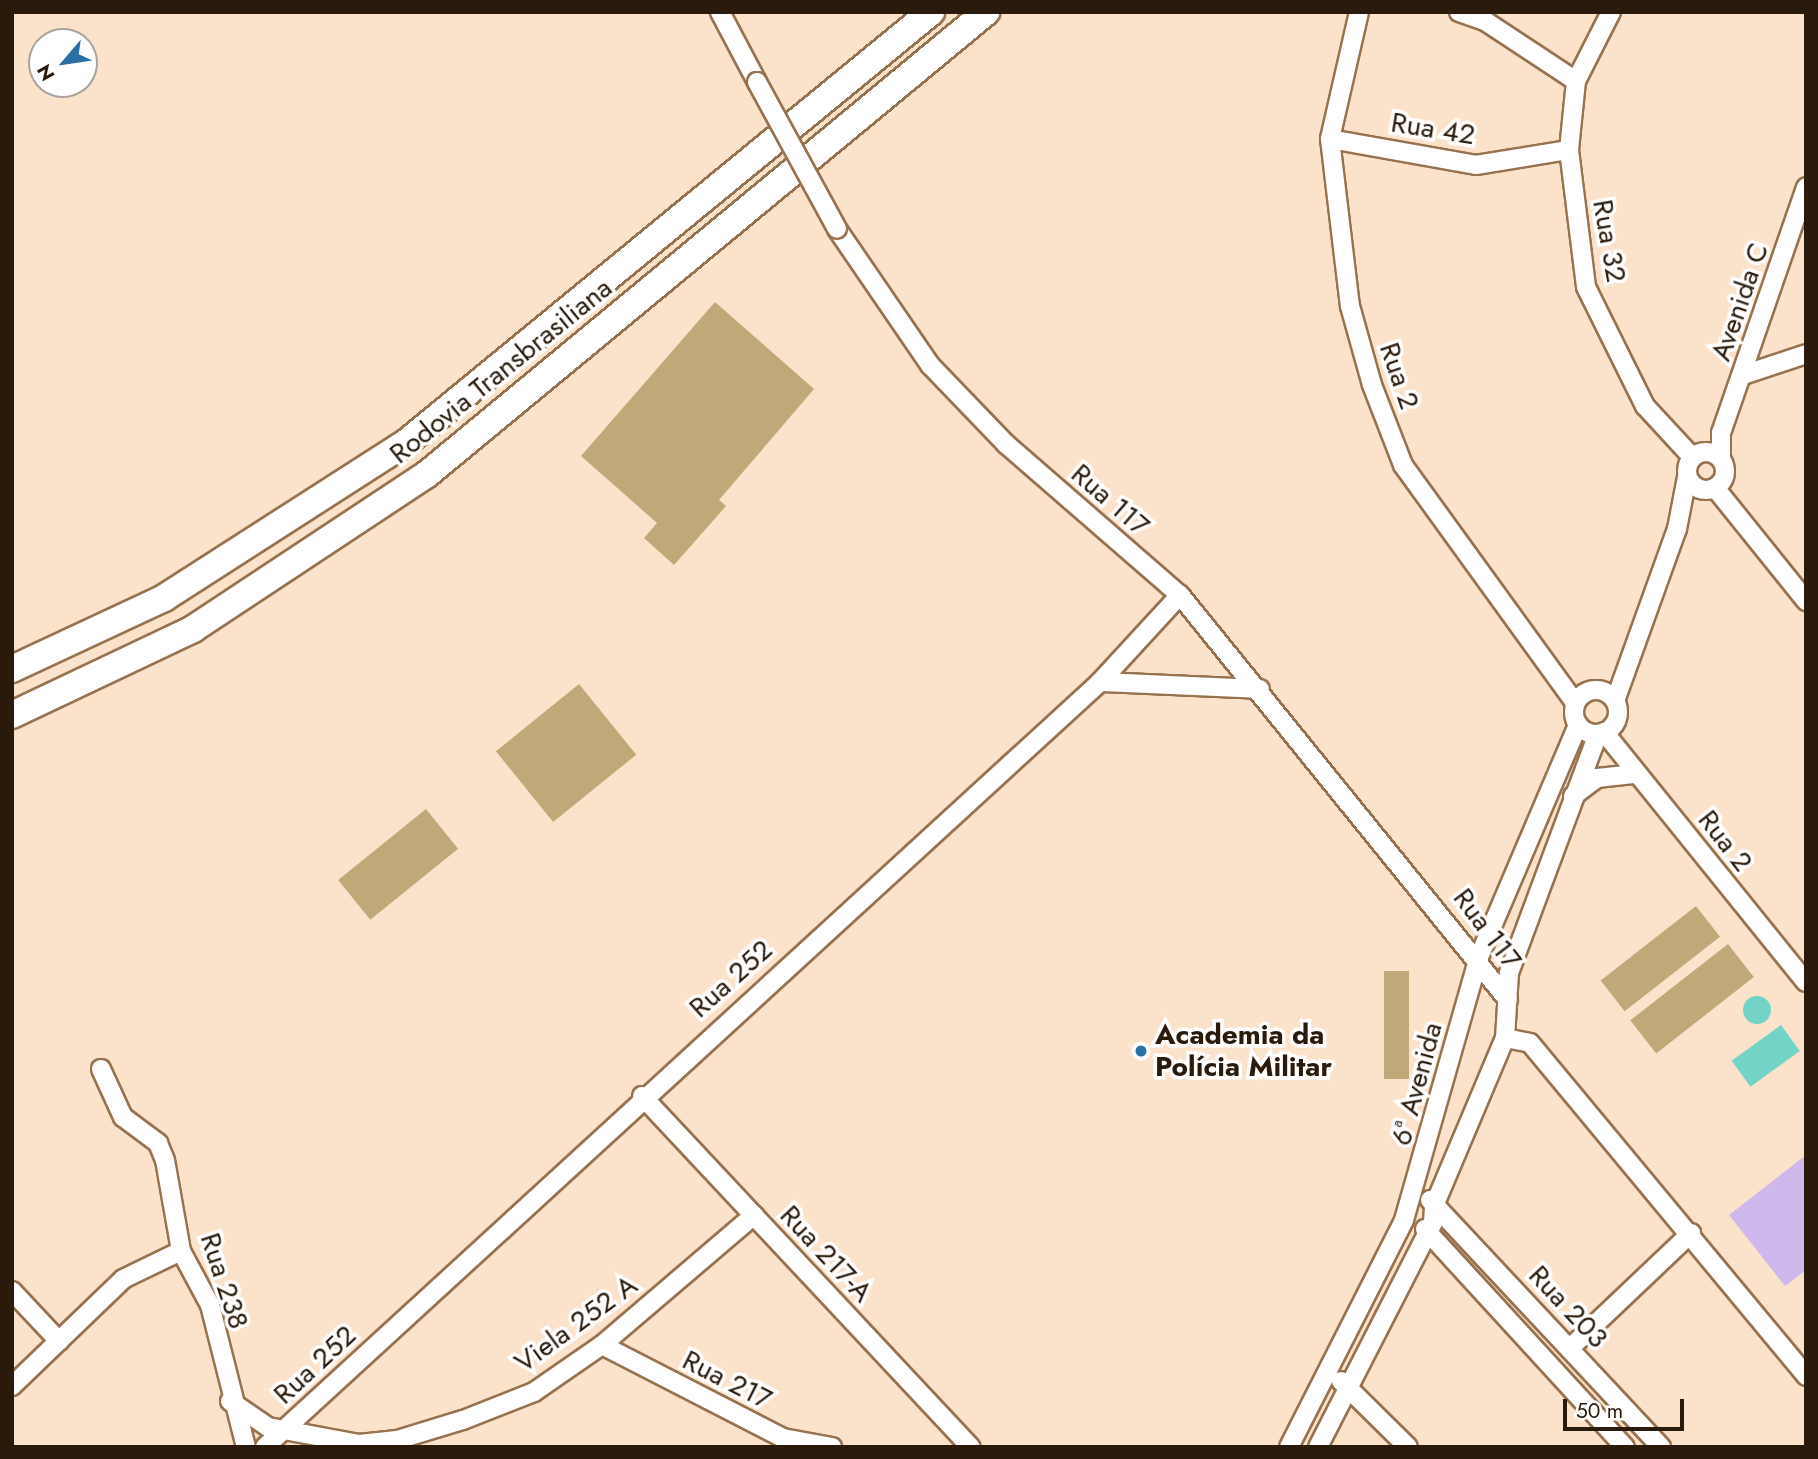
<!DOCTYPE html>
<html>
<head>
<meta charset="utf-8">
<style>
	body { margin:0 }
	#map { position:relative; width:1818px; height:1459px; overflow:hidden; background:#fbe2cb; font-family:Jost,sans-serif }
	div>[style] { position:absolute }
	.green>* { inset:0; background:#cfb8ec }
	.water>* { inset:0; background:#74d3c7; transform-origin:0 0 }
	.round { border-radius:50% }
	.building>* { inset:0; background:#c0a979; transform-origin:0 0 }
	.roads { filter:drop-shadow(2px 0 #97724e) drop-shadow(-2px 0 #97724e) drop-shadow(0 2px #97724e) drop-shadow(0 -2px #97724e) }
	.minor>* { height:18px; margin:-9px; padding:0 9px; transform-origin:9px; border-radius:9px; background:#fff }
	.minor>.ring { margin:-9px; padding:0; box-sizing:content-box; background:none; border:18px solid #fff; border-radius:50% }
	.highway>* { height:26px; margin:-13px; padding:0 13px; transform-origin:13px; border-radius:13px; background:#fff }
	.bridges { filter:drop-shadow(2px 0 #97724e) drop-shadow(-2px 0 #97724e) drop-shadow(0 2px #97724e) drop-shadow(0 -2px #97724e) }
	.minor-bridge>* { height:18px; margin:-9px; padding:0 9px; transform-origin:9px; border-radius:9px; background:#fff }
	.dots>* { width:19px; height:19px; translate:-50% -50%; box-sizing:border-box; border:4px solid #fff; border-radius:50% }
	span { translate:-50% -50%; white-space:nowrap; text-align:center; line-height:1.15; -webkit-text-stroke:7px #fff; paint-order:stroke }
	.street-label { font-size:28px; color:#291a0b }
	.poi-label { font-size:28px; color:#291a0b; font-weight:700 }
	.left { translate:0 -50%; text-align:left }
	.frame { position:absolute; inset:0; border:14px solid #291a0b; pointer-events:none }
	.north { position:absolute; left:28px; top:28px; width:70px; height:70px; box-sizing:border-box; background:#fff; border:2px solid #a9a39d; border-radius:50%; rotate:241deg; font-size:19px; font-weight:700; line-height:28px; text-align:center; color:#291a0b }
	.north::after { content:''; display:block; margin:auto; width:24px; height:32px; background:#2b70a5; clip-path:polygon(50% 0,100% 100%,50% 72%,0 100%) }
	.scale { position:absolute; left:1563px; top:1399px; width:121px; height:32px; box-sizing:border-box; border:4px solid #291a0b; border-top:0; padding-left:9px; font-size:21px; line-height:24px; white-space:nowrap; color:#291a0b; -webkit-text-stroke:5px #fff; paint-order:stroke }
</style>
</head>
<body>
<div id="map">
	<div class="green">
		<div style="clip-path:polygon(1806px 1155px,1806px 1270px,1785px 1286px,1729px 1215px)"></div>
	</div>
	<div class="water">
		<div class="round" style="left:1743px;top:996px;width:28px;height:28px"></div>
		<div style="left:1781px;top:1025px;width:32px;height:61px;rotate:54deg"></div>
	</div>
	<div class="building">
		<div style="clip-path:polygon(715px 302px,814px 389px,719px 500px,726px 506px,674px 565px,644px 538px,657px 523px,581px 456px)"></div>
		<div style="left:579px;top:684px;width:91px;height:107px;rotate:51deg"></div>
		<div style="left:426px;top:809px;width:51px;height:113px;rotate:51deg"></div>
		<div style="left:1696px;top:906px;width:39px;height:121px;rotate:52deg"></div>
		<div style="left:1728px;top:944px;width:42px;height:124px;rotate:52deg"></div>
		<div style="left:1384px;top:971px;width:25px;height:108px"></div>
	</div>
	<div class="roads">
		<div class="minor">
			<div style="left:720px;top:12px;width:79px;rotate:62.1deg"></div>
			<div style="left:1359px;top:12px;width:130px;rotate:102.9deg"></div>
			<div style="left:1330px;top:139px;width:168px;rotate:83.2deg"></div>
			<div style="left:1350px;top:306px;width:82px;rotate:74.4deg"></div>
			<div style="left:1372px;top:385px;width:86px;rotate:68.8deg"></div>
			<div style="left:1403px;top:465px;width:294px;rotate:54.1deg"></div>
			<div style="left:1459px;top:12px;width:28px;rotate:19deg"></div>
			<div style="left:1485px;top:21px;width:109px;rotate:33.4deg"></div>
			<div style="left:1611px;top:12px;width:77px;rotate:116.9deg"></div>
			<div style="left:1576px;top:81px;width:69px;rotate:95.8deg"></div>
			<div style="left:1569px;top:150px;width:138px;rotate:82.9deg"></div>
			<div style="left:1586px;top:287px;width:133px;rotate:63.6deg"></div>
			<div style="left:1645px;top:406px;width:69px;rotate:47.3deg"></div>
			<div style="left:1330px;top:139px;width:148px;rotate:10.1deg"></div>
			<div style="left:1476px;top:165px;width:94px;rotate:-9.2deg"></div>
			<div style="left:837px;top:229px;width:165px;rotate:55.6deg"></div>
			<div style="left:930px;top:365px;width:110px;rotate:46.1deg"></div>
			<div style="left:1006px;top:444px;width:230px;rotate:41deg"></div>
			<div style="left:1180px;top:595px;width:521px;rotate:51deg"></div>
			<div style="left:1743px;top:375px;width:66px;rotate:-18.4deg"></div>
			<div class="ring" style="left:1687px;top:452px;width:20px;height:20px"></div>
			<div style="left:1721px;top:459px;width:26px;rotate:-90deg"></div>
			<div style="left:1721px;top:433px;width:260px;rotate:-70.9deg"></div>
			<div style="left:1716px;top:489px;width:144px;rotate:51.2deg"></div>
			<div style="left:1100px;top:682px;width:160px;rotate:2.5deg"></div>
			<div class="ring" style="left:1574px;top:690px;width:26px;height:26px"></div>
			<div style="left:1615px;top:701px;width:183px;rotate:-70.2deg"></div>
			<div style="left:1677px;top:529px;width:53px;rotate:-79.1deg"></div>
			<div style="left:1604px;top:732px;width:321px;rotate:51.1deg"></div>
			<div style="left:1573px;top:796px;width:30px;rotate:-37deg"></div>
			<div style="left:1597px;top:778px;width:39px;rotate:-6deg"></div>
			<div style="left:1505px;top:1038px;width:25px;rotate:11deg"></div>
			<div style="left:1530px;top:1043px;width:433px;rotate:50.3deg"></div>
			<div style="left:101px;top:1069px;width:53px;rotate:65.4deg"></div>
			<div style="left:123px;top:1117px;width:44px;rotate:36.6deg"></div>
			<div style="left:158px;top:1143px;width:18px;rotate:68deg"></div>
			<div style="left:165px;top:1160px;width:92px;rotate:80deg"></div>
			<div style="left:181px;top:1251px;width:61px;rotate:61.8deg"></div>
			<div style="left:210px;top:1305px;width:146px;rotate:75.8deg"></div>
			<div style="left:642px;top:1096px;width:481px;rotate:46.9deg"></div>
			<div style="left:1430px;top:1200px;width:338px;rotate:46.9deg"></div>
			<div style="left:1425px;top:1229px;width:296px;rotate:47.5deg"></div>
			<div style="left:12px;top:1291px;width:69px;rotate:46.8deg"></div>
			<div style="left:602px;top:1345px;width:203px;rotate:27.2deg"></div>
			<div style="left:783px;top:1438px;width:50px;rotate:10.4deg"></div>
			<div style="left:1570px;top:1348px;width:167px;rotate:-43.5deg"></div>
			<div style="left:1341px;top:1381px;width:94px;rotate:44.6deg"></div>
			<div style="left:12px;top:1386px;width:154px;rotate:-43.9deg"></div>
			<div style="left:123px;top:1279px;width:64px;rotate:-25.8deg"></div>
			<div style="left:230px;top:1401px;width:46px;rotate:34.4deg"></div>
			<div style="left:268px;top:1427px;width:93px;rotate:10.6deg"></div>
			<div style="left:359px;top:1444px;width:38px;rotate:-6deg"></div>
			<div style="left:397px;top:1440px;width:69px;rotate:-16.9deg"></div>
			<div style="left:463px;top:1420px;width:76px;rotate:-21.5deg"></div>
			<div style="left:534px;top:1392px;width:83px;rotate:-34.7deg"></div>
			<div style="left:602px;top:1345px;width:200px;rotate:-40.5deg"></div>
			<div style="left:265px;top:1447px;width:1132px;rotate:-42.49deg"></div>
			<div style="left:1100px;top:682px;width:118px;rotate:-47.4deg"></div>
			<div style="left:1289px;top:1447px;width:254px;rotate:-63.1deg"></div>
			<div style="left:1404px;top:1220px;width:273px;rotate:-74.1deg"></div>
			<div style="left:1479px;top:957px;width:252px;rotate:-66.9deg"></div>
			<div style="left:1318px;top:1447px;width:253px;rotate:-62.9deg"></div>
			<div style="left:1433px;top:1222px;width:16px;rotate:-86deg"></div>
			<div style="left:1434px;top:1206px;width:182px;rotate:-67.1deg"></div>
			<div style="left:1505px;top:1038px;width:65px;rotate:-86.5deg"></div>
			<div style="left:1509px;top:973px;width:255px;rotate:-69.6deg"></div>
		</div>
		<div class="highway">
			<div style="left:12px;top:669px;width:168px;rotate:-25deg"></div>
			<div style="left:164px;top:598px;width:289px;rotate:-32.7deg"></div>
			<div style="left:407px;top:442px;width:678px;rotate:-39.37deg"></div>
			<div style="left:12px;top:715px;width:200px;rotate:-25.4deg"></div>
			<div style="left:193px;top:629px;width:279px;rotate:-33.5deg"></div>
			<div style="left:426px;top:475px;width:727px;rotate:-39.58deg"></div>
		</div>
	</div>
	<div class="bridges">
		<div class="minor-bridge">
			<div style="left:757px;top:82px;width:167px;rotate:61.4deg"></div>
		</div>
	</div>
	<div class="dots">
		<div style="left:1141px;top:1051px;background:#2b70a5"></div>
	</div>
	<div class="street-label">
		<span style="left:1433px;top:129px;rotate:9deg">Rua 42</span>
		<span style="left:1609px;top:241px;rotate:80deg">Rua 32</span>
		<span style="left:1740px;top:302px;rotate:-71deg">Avenida C</span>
		<span style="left:501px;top:371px;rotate:-39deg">Rodovia Transbrasiliana</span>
		<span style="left:1399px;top:376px;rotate:71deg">Rua 2</span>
		<span style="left:1110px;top:500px;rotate:41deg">Rua 117</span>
		<span style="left:1725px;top:841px;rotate:52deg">Rua 2</span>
		<span style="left:1487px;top:929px;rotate:53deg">Rua 117</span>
		<span style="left:731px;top:979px;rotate:-42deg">Rua 252</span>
		<span style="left:1417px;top:1084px;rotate:-75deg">6ª Avenida</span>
		<span style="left:826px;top:1254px;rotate:47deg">Rua 217-A</span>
		<span style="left:224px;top:1281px;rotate:72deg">Rua 238</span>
		<span style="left:1568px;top:1307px;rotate:47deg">Rua 203</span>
		<span style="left:576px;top:1324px;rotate:-36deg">Viela 252 A</span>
		<span style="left:315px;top:1365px;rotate:-43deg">Rua 252</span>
		<span style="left:727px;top:1380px;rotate:27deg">Rua 217</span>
	</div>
	<div class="poi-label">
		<span class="left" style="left:1155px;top:1051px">Academia da<br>Polícia Militar</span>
	</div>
	<div class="frame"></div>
	<div class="north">N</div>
	<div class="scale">50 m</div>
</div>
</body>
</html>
